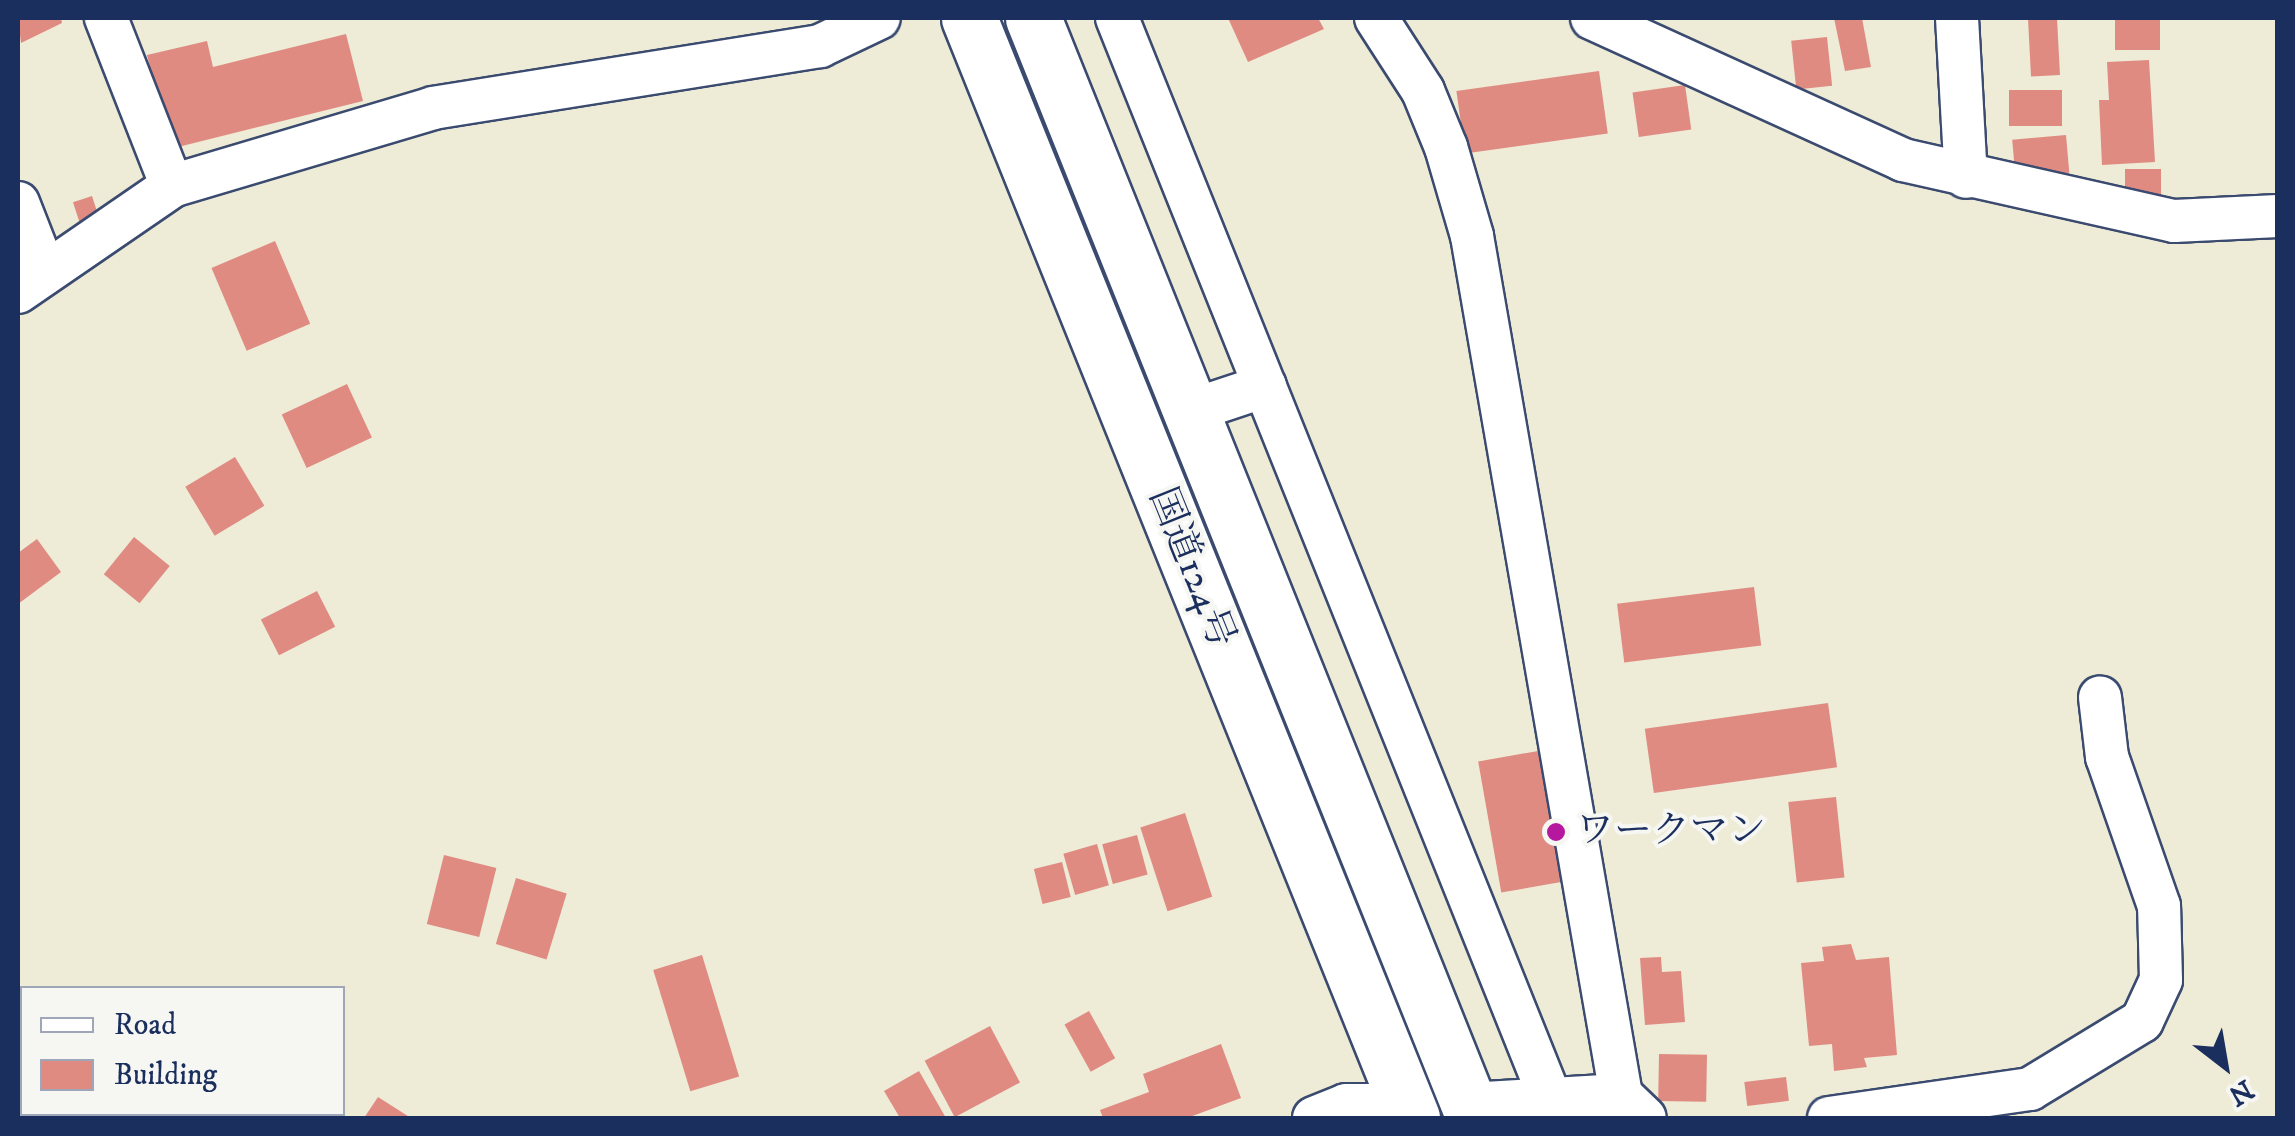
<!DOCTYPE html>
<html>
<head>
<meta charset="utf-8">
<style>
	body { margin:0 }
	#map { position:relative; width:2295px; height:1136px; overflow:hidden; background:#eeebd7; font-family:"IM FELL DW Pica","Noto Serif JP",serif }
	div>[style] { position:absolute }
	.building>* { inset:0; background:#df8b82; transform-origin:0 0 }
	.roads { filter:drop-shadow(2px 0 #3b4b70) drop-shadow(-2px 0 #3b4b70) drop-shadow(0 2px #3b4b70) drop-shadow(0 -2px #3b4b70) }
	.minor>* { height:42px; margin:-21px; padding:0 21px; transform-origin:21px; border-radius:21px; background:#fff }
	.trunk>* { height:55px; margin:-27.5px; padding:0 27.5px; transform-origin:27.5px; border-radius:27.5px; background:#fff }
	.dots>* { width:28px; height:28px; translate:-50% -50%; box-sizing:border-box; border:5px solid #f6f6f2; border-radius:50% }
	span { translate:-50% -50%; white-space:nowrap; text-align:center; line-height:1.15; -webkit-text-stroke:8px #f6f6f2; paint-order:stroke }
	.street-label { font-size:38px; color:#1b2f5e }
	.poi-label { font-size:38px; color:#1b2f5e }
	.left { translate:0 -50%; text-align:left }
	.frame { position:absolute; inset:0; border:20px solid #1b2f5e; pointer-events:none }
	.legend { position:absolute; left:20px; top:986px; width:325px; height:130px; box-sizing:border-box; background:#f6f6f2; border:2px solid #9ea6b7; margin:0; padding:12px 18px; list-style:none; font-size:30px; color:#1b2f5e }
	.legend li { display:flex; align-items:center; gap:20px; height:50px }
	.legend b { width:50px; border:2px solid #9ea6b7 }
	.north { position:absolute; left:2175px; top:1016px; width:100px; height:100px; -webkit-text-stroke:8px #f6f6f2; paint-order:stroke; rotate:149deg; font-size:28px; font-weight:700; line-height:40px; text-align:center; color:#1b2f5e }
	.north::after { content:''; display:block; margin:auto; width:35px; height:45px; background:#1b2f5e; clip-path:polygon(50% 0,100% 100%,50% 72%,0 100%) }
</style>
</head>
<body>
<div id="map">
	<div class="building">
		<div style="clip-path:polygon(18px 18px,61px 18px,62px 23px,21px 43px)"></div>
		<div style="clip-path:polygon(1228px 18px,1318px 18px,1324px 29px,1248px 62px)"></div>
		<div style="clip-path:polygon(1834px 18px,1862px 18px,1871px 67px,1845px 71px)"></div>
		<div style="left:2057px;top:18px;width:57px;height:29px;rotate:87deg"></div>
		<div style="left:2160px;top:18px;width:32px;height:45px;rotate:90deg"></div>
		<div style="clip-path:polygon(346px 34px,363px 101px,170px 149px,147px 55px,207px 41px,213px 67px)"></div>
		<div style="left:1827px;top:37px;width:49px;height:36px;rotate:84deg"></div>
		<div style="clip-path:polygon(2149px 60px,2155px 162px,2102px 165px,2099px 100px,2109px 100px,2107px 62px)"></div>
		<div style="left:1599px;top:71px;width:63px;height:144px;rotate:82deg"></div>
		<div style="left:1685px;top:85px;width:45px;height:53px;rotate:82deg"></div>
		<div style="left:2009px;top:90px;width:53px;height:36px"></div>
		<div style="left:2066px;top:135px;width:38px;height:54px;rotate:85deg"></div>
		<div style="left:2125px;top:169px;width:36px;height:34px"></div>
		<div style="left:92px;top:196px;width:25px;height:20px;rotate:72deg"></div>
		<div style="left:275px;top:241px;width:90px;height:69px;rotate:67deg"></div>
		<div style="left:347px;top:384px;width:59px;height:72px;rotate:65deg"></div>
		<div style="left:235px;top:457px;width:57px;height:58px;rotate:59deg"></div>
		<div style="left:134px;top:537px;width:46px;height:48px;rotate:39deg"></div>
		<div style="clip-path:polygon(37px 539px,61px 572px,18px 604px,18px 553px)"></div>
		<div style="left:1754px;top:587px;width:59px;height:138px;rotate:83deg"></div>
		<div style="left:317px;top:591px;width:40px;height:63px;rotate:63deg"></div>
		<div style="left:1828px;top:703px;width:65px;height:185px;rotate:82deg"></div>
		<div style="left:1555px;top:748px;width:133px;height:78px;rotate:80deg"></div>
		<div style="left:1836px;top:797px;width:81px;height:48px;rotate:84deg"></div>
		<div style="left:1185px;top:813px;width:88px;height:47px;rotate:72deg"></div>
		<div style="left:1137px;top:835px;width:41px;height:36px;rotate:75deg"></div>
		<div style="left:1097px;top:844px;width:43px;height:35px;rotate:74deg"></div>
		<div style="left:444px;top:855px;width:54px;height:71px;rotate:14deg"></div>
		<div style="left:1062px;top:862px;width:36px;height:29px;rotate:76deg"></div>
		<div style="left:516px;top:878px;width:53px;height:69px;rotate:17deg"></div>
		<div style="clip-path:polygon(1851px 944px,1856px 960px,1889px 957px,1897px 1055px,1864px 1058px,1867px 1067px,1834px 1071px,1832px 1044px,1809px 1046px,1801px 963px,1824px 961px,1822px 947px)"></div>
		<div style="left:702px;top:955px;width:127px;height:51px;rotate:73deg"></div>
		<div style="clip-path:polygon(1661px 957px,1662px 972px,1681px 971px,1685px 1022px,1645px 1025px,1640px 958px)"></div>
		<div style="left:1089px;top:1011px;width:54px;height:28px;rotate:61deg"></div>
		<div style="left:990px;top:1026px;width:64px;height:74px;rotate:62deg"></div>
		<div style="clip-path:polygon(1221px 1044px,1241px 1098px,1187px 1118px,1103px 1118px,1100px 1110px,1149px 1092px,1143px 1074px)"></div>
		<div style="left:1659px;top:1054px;width:48px;height:47px;rotate:1deg"></div>
		<div style="clip-path:polygon(919px 1071px,946px 1118px,900px 1118px,884px 1091px)"></div>
		<div style="left:1786px;top:1077px;width:24px;height:42px;rotate:83deg"></div>
		<div style="clip-path:polygon(378px 1097px,411px 1118px,364px 1118px)"></div>
	</div>
	<div class="roads">
		<div class="minor">
			<div style="left:106px;top:18px;width:180px;rotate:68.6deg"></div>
			<div style="left:1117px;top:18px;width:1164px;rotate:68.15deg"></div>
			<div style="left:1376px;top:18px;width:87px;rotate:57.2deg"></div>
			<div style="left:1423px;top:91px;width:61px;rotate:67.7deg"></div>
			<div style="left:1446px;top:147px;width:93px;rotate:73.7deg"></div>
			<div style="left:1472px;top:236px;width:872px;rotate:80.16deg"></div>
			<div style="left:1621px;top:1095px;width:33px;rotate:44deg"></div>
			<div style="left:1592px;top:18px;width:342px;rotate:24.5deg"></div>
			<div style="left:1903px;top:160px;width:278px;rotate:12.7deg"></div>
			<div style="left:2174px;top:221px;width:104px;rotate:-2.8deg"></div>
			<div style="left:1957px;top:18px;width:159px;rotate:86.8deg"></div>
			<div style="left:18px;top:203px;width:74px;rotate:68.6deg"></div>
			<div style="left:18px;top:292px;width:187px;rotate:-34.5deg"></div>
			<div style="left:172px;top:186px;width:272px;rotate:-16.6deg"></div>
			<div style="left:433px;top:108px;width:392px;rotate:-9.1deg"></div>
			<div style="left:820px;top:46px;width:65px;rotate:-25.4deg"></div>
			<div style="left:1190px;top:411px;width:79px;rotate:-18.4deg"></div>
			<div style="left:1468px;top:1104px;width:153px;rotate:-3.4deg"></div>
			<div style="left:1314px;top:1118px;width:35px;rotate:-22deg"></div>
			<div style="left:1346px;top:1105px;width:60px"></div>
			<div style="left:1829px;top:1118px;width:203px;rotate:-8.2deg"></div>
			<div style="left:2030px;top:1089px;width:131px;rotate:-31.3deg"></div>
			<div style="left:2142px;top:1021px;width:45px;rotate:-65.1deg"></div>
			<div style="left:2161px;top:980px;width:74px;rotate:-91.5deg"></div>
			<div style="left:2159px;top:906px;width:158px;rotate:-109.2deg"></div>
			<div style="left:2107px;top:757px;width:60px;rotate:-96.7deg"></div>
		</div>
		<div class="trunk">
			<div style="left:969px;top:18px;width:1186px;rotate:68.06deg"></div>
			<div style="left:1033px;top:18px;width:1185px;rotate:68.15deg"></div>
		</div>
	</div>
	<div class="dots">
		<div style="left:1556px;top:832px;background:#b5179e"></div>
	</div>
	<div class="street-label">
		<span style="left:1191px;top:568px;rotate:68deg">国道124号</span>
	</div>
	<div class="poi-label">
		<span class="left" style="left:1576px;top:832px">ワークマン</span>
	</div>
	<div class="frame"></div>
	<ul class="legend">
	<li><b style="height:12px;background:#fff"></b>Road</li>
	<li><b style="height:28px;background:#df8b82"></b>Building</li>
	</ul>
	<div class="north">N</div>
</div>
</body>
</html>
